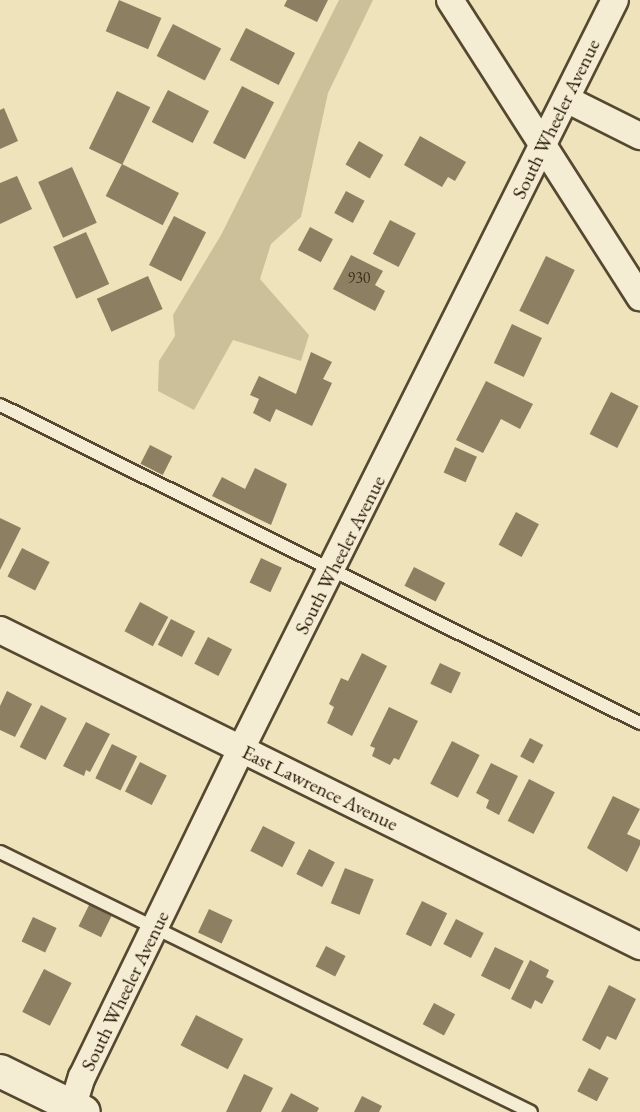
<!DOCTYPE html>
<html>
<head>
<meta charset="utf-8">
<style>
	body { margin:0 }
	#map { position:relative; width:640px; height:1112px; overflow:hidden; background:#efe3bb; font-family:"EB Garamond",serif }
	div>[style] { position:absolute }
	.green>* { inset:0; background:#ccc09b }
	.building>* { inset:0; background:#8d8062; transform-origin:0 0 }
	.roads { filter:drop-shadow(2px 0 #564830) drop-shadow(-2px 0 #564830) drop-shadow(0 2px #564830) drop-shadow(0 -2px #564830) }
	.service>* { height:12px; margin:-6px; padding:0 6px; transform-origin:6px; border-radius:6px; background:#f5edd3 }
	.minor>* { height:26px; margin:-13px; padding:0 13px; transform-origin:13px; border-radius:13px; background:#f5edd3 }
	.tertiary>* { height:32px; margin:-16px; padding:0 16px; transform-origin:16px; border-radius:16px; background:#f5edd3 }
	span { translate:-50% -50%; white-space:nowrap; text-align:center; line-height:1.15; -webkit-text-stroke:6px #f5edd3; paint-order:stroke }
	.number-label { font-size:16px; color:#3e2f19 }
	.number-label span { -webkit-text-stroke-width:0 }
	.street-label { font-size:20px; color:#231401 }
</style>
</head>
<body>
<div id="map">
	<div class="green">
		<div style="clip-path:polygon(339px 0,373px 0,328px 93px,301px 217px,271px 244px,260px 279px,309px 335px,301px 361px,233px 340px,194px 410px,158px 391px,159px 361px,175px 336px,173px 315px,221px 235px)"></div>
	</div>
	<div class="building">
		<div style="left:119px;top:0;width:46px;height:34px;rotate:23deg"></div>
		<div style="clip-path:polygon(287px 0,328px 0,317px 22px,284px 6px)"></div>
		<div style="left:173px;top:24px;width:54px;height:36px;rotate:27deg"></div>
		<div style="left:246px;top:28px;width:55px;height:36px;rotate:27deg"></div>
		<div style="left:242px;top:86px;width:36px;height:64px;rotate:27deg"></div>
		<div style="left:168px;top:90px;width:46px;height:36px;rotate:27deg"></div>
		<div style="left:117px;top:91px;width:37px;height:64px;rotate:26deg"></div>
		<div style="clip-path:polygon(4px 108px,18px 141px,0 149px,0 110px)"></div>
		<div style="clip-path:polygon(420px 136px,466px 162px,455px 181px,448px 177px,442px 187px,404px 165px)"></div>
		<div style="left:359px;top:141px;width:28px;height:27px;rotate:30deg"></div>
		<div style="left:122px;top:164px;width:64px;height:36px;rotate:27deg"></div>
		<div style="left:72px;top:167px;width:61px;height:37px;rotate:66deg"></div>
		<div style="clip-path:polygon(17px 176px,32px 209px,0 224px,0 183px)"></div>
		<div style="left:346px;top:191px;width:21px;height:25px;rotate:28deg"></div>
		<div style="left:174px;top:216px;width:36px;height:55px;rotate:27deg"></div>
		<div style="left:390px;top:220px;width:29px;height:38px;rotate:27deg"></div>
		<div style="left:310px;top:227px;width:26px;height:26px;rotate:28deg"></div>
		<div style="left:86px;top:232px;width:57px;height:36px;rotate:66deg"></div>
		<div style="clip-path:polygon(351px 255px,383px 271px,375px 285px,385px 291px,375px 311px,333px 289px)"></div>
		<div style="left:546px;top:256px;width:32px;height:61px;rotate:26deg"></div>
		<div style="left:148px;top:276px;width:36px;height:56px;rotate:66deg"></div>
		<div style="left:512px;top:324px;width:33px;height:43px;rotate:25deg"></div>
		<div style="clip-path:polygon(311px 352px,332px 362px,323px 379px,332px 383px,312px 426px,276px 409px,270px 422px,253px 413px,259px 399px,250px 395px,259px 376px,296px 394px)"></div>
		<div style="clip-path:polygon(486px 381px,533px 404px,520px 429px,501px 419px,483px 453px,456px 440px)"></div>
		<div style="left:611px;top:392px;width:31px;height:47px;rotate:27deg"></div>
		<div style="left:150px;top:445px;width:25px;height:21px;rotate:27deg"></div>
		<div style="left:455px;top:447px;width:24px;height:28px;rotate:24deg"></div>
		<div style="clip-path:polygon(255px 468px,287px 484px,271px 525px,212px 496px,222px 477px,245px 489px)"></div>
		<div style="left:516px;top:512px;width:26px;height:37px;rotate:28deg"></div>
		<div style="clip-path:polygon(0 518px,21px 528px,0 570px)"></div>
		<div style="left:22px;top:548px;width:31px;height:32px;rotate:27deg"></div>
		<div style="left:261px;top:558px;width:23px;height:27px;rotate:25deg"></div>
		<div style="left:414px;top:567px;width:35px;height:21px;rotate:27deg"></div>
		<div style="left:140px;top:602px;width:32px;height:33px;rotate:28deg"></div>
		<div style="left:171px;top:619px;width:27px;height:29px;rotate:27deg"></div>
		<div style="left:208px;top:637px;width:27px;height:30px;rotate:27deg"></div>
		<div style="clip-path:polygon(362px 653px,387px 666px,352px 736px,327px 723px,334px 707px,329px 704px,341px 678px,348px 681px)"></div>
		<div style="left:440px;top:663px;width:23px;height:23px;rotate:25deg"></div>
		<div style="clip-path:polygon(7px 691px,32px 704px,15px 737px,0 730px,0 706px)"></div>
		<div style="left:41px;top:705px;width:29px;height:47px;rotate:27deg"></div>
		<div style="clip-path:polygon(389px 707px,418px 721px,399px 760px,394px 758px,390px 765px,372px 756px,375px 748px,370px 746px)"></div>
		<div style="clip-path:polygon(86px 722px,110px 734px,90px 772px,86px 770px,84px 776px,63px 766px)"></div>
		<div style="left:530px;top:738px;width:15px;height:21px;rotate:28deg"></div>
		<div style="left:452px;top:741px;width:31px;height:48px;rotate:27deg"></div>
		<div style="left:112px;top:744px;width:28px;height:38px;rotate:26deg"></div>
		<div style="left:140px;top:762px;width:30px;height:33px;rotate:27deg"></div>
		<div style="clip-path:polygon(491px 763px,518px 776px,499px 815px,486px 808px,489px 800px,476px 793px)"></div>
		<div style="left:529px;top:779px;width:29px;height:47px;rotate:27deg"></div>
		<div style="clip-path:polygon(613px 796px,640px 809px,627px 834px,640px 840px,640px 845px,627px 872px,587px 848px)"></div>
		<div style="left:263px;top:826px;width:36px;height:28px;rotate:27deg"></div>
		<div style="left:309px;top:849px;width:29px;height:28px;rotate:27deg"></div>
		<div style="left:345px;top:868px;width:31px;height:38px;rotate:22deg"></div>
		<div style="left:422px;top:901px;width:28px;height:37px;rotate:26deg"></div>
		<div style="left:90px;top:903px;width:25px;height:26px;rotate:26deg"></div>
		<div style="left:209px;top:909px;width:26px;height:26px;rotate:25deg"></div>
		<div style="left:33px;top:917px;width:26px;height:27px;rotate:25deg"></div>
		<div style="left:456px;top:919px;width:31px;height:28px;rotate:27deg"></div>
		<div style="left:326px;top:946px;width:22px;height:23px;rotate:27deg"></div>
		<div style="left:495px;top:947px;width:32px;height:32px;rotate:26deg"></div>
		<div style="clip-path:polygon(530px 960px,549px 970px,546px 977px,554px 981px,542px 1004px,535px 1000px,531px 1009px,511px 999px)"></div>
		<div style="left:44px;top:969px;width:31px;height:48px;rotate:27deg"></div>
		<div style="clip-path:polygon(609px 985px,636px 999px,616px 1040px,607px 1036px,600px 1050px,582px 1040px)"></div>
		<div style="left:434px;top:1003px;width:24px;height:24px;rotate:28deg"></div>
		<div style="left:196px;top:1015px;width:53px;height:34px;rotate:27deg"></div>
		<div style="left:589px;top:1068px;width:22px;height:26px;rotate:27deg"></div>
		<div style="clip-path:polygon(244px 1074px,273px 1088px,261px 1112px,226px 1112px)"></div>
		<div style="clip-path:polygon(291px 1093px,319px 1108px,317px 1112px,281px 1112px)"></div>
		<div style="clip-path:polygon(362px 1096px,382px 1106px,379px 1112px,354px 1112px)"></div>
	</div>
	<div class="roads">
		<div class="service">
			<div style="left:0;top:405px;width:715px;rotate:26.42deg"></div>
			<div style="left:0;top:852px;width:591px;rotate:26.09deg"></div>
		</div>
		<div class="minor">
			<div style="left:450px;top:0;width:353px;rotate:57.4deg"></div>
			<div style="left:566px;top:99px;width:83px;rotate:26.6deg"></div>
			<div style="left:0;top:630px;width:714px;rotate:26.28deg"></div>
			<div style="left:71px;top:1112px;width:37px;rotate:-73deg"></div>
			<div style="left:82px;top:1077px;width:365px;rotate:-64.1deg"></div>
			<div style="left:241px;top:749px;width:837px;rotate:-63.47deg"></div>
		</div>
		<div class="tertiary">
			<div style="left:0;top:1071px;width:93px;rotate:26deg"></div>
		</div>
	</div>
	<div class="number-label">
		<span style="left:359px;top:278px">930</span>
	</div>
	<div class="street-label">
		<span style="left:556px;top:119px;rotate:-64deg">South Wheeler Avenue</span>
		<span style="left:340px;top:555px;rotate:-63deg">South Wheeler Avenue</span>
		<span style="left:320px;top:788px;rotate:26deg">East Lawrence Avenue</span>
		<span style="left:125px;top:991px;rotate:-64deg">South Wheeler Avenue</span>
	</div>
</div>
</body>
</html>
